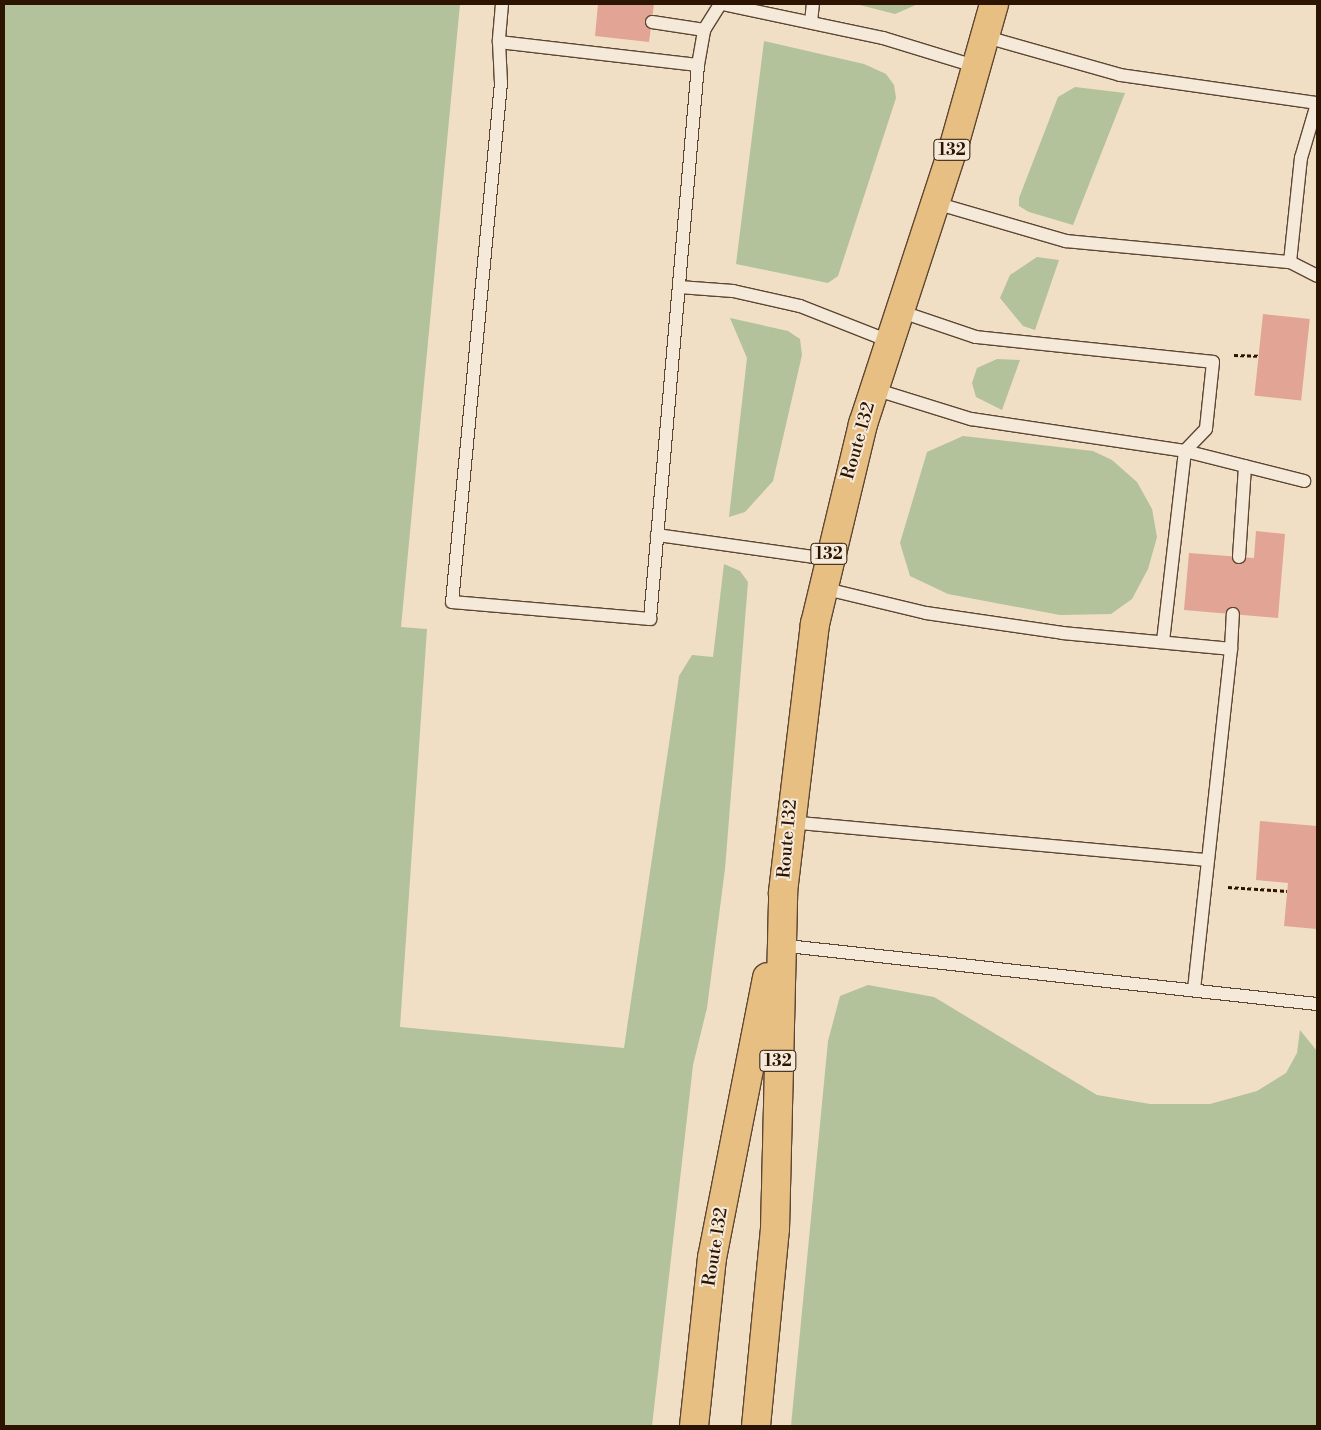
<!DOCTYPE html>
<html>
<head>
<meta charset="utf-8">
<style>
	body { margin:0 }
	#map { position:relative; width:1321px; height:1430px; overflow:hidden; background:#f0dec5; font-family:"Libre Bodoni",serif }
	div>[style] { position:absolute }
	.green>* { inset:0; background:#b3c29a }
	.building>* { inset:0; background:#e2a494; transform-origin:0 0 }
	.path>* { height:3px; margin-top:-1.5px; transform-origin:0; background:repeating-linear-gradient(90deg,#2c1401 0 4px,transparent 0 6.5px) }
	.roads { filter:drop-shadow(1px 0 #5d4632) drop-shadow(-1px 0 #5d4632) drop-shadow(0 1px #5d4632) drop-shadow(0 -1px #5d4632) }
	.lane>* { height:12px; margin:-6px; padding:0 6px; transform-origin:6px; border-radius:6px; background:#f5ead9 }
	.highway>* { height:28px; margin:-14px; padding:0 14px; transform-origin:14px; border-radius:14px; background:#e8bf82 }
	span { translate:-50% -50%; white-space:nowrap; text-align:center; line-height:1.15; -webkit-text-stroke:4px #f5ead9; paint-order:stroke }
	.shield-label span { padding:1px 4px; background:#f5ead9; border:1px solid; border-radius:4px; -webkit-text-stroke-width:0 }
	.shield-label { font-size:16px; color:#2c1401; font-weight:700 }
	.street-label { font-size:18px; color:#2c1401 }
	.frame { position:absolute; inset:0; border:5px solid #2c1401; pointer-events:none }
</style>
</head>
<body>
<div id="map">
	<div class="green">
		<div style="clip-path:polygon(4px 4px,460px 4px,401px 627px,427px 629px,400px 1027px,624px 1048px,679px 676px,692px 655px,713px 657px,724px 564px,740px 571px,748px 582px,725px 869px,707px 1008px,693px 1065px,652px 1426px,4px 1426px)"></div>
		<div style="clip-path:polygon(856px 4px,918px 4px,895px 14px)"></div>
		<div style="clip-path:polygon(764px 41px,864px 64px,886px 74px,894px 85px,896px 98px,838px 276px,828px 283px,736px 264px)"></div>
		<div style="clip-path:polygon(1075px 87px,1125px 93px,1073px 225px,1029px 212px,1019px 206px,1019px 198px,1058px 97px)"></div>
		<div style="clip-path:polygon(1037px 257px,1059px 260px,1035px 330px,1023px 326px,1000px 298px,1010px 275px)"></div>
		<div style="clip-path:polygon(730px 318px,788px 331px,800px 339px,802px 355px,773px 481px,745px 512px,729px 517px,747px 358px)"></div>
		<div style="clip-path:polygon(997px 359px,1020px 360px,1002px 410px,976px 397px,972px 383px,977px 368px)"></div>
		<div style="clip-path:polygon(963px 436px,1093px 451px,1112px 460px,1137px 482px,1152px 509px,1157px 537px,1148px 569px,1132px 599px,1111px 614px,1060px 615px,948px 594px,910px 576px,900px 543px,927px 452px)"></div>
		<div style="clip-path:polygon(868px 985px,934px 997px,1097px 1095px,1150px 1104px,1210px 1104px,1257px 1091px,1286px 1073px,1297px 1053px,1300px 1030px,1317px 1051px,1317px 1426px,791px 1426px,828px 1041px,840px 996px)"></div>
	</div>
	<div class="building">
		<div style="clip-path:polygon(598px 4px,654px 4px,649px 42px,595px 36px)"></div>
		<div style="left:1263px;top:314px;width:47px;height:82px;rotate:6deg"></div>
		<div style="clip-path:polygon(1256px 531px,1285px 534px,1278px 618px,1184px 610px,1189px 553px,1254px 558px)"></div>
		<div style="clip-path:polygon(1260px 821px,1317px 826px,1317px 929px,1284px 926px,1288px 883px,1256px 880px)"></div>
	</div>
	<div class="path">
		<div style="left:1234px;top:355px;width:24px;rotate:2deg"></div>
		<div style="left:1228px;top:887px;width:59px;rotate:3.9deg"></div>
	</div>
	<div class="roads">
		<div class="lane">
			<div style="left:502px;top:4px;width:38px;rotate:95deg"></div>
			<div style="left:499px;top:42px;width:200px;rotate:6.6deg"></div>
			<div style="left:698px;top:65px;width:36px;rotate:-80deg"></div>
			<div style="left:704px;top:30px;width:31px;rotate:-58deg"></div>
			<div style="left:722px;top:4px;width:165px;rotate:11.9deg"></div>
			<div style="left:883px;top:38px;width:99px;rotate:17deg"></div>
			<div style="left:652px;top:22px;width:53px;rotate:8.7deg"></div>
			<div style="left:811px;top:22px;width:18px;rotate:-84deg"></div>
			<div style="left:986px;top:37px;width:139px;rotate:15.8deg"></div>
			<div style="left:1120px;top:75px;width:199px;rotate:8.1deg"></div>
			<div style="left:499px;top:42px;width:41px;rotate:87.2deg"></div>
			<div style="left:501px;top:83px;width:521px;rotate:95.39deg"></div>
			<div style="left:452px;top:602px;width:199px;rotate:4.9deg"></div>
			<div style="left:650px;top:619px;width:556px;rotate:-85.05deg"></div>
			<div style="left:935px;top:203px;width:136px;rotate:16.2deg"></div>
			<div style="left:1066px;top:241px;width:225px;rotate:5.4deg"></div>
			<div style="left:1290px;top:262px;width:105px;rotate:-84deg"></div>
			<div style="left:1301px;top:158px;width:56px;rotate:-73.5deg"></div>
			<div style="left:1290px;top:262px;width:30px;rotate:27deg"></div>
			<div style="left:679px;top:287px;width:54px;rotate:4.2deg"></div>
			<div style="left:733px;top:291px;width:69px;rotate:12.6deg"></div>
			<div style="left:800px;top:306px;width:96px;rotate:21.5deg"></div>
			<div style="left:899px;top:311px;width:81px;rotate:18.7deg"></div>
			<div style="left:976px;top:337px;width:238px;rotate:6deg"></div>
			<div style="left:1213px;top:362px;width:67px;rotate:96deg"></div>
			<div style="left:1206px;top:429px;width:30px;rotate:134deg"></div>
			<div style="left:1185px;top:451px;width:123px;rotate:14.1deg"></div>
			<div style="left:874px;top:389px;width:102px;rotate:17.2deg"></div>
			<div style="left:971px;top:419px;width:216px;rotate:8.5deg"></div>
			<div style="left:1185px;top:451px;width:192px;rotate:96.6deg"></div>
			<div style="left:657px;top:535px;width:173px;rotate:8deg"></div>
			<div style="left:1239px;top:557px;width:91px;rotate:-86.2deg"></div>
			<div style="left:822px;top:588px;width:107px;rotate:13.5deg"></div>
			<div style="left:926px;top:613px;width:138px;rotate:8.3deg"></div>
			<div style="left:1063px;top:633px;width:169px;rotate:5.4deg"></div>
			<div style="left:1231px;top:649px;width:342px;rotate:96.2deg"></div>
			<div style="left:1231px;top:649px;width:35px;rotate:-87deg"></div>
			<div style="left:789px;top:822px;width:420px;rotate:5.2deg"></div>
			<div style="left:778px;top:945px;width:542px;rotate:6.25deg"></div>
		</div>
		<div class="highway">
			<div style="left:694px;top:1426px;width:169px;rotate:-83.9deg"></div>
			<div style="left:712px;top:1258px;width:286px;rotate:-78.9deg"></div>
			<div style="left:756px;top:1426px;width:198px;rotate:-84.5deg"></div>
			<div style="left:775px;top:1229px;width:337px;rotate:-88.6deg"></div>
			<div style="left:783px;top:892px;width:270px;rotate:-83.2deg"></div>
			<div style="left:815px;top:624px;width:206px;rotate:-76.5deg"></div>
			<div style="left:863px;top:424px;width:289px;rotate:-71.9deg"></div>
			<div style="left:953px;top:149px;width:151px;rotate:-74.2deg"></div>
		</div>
	</div>
	<div class="shield-label">
		<span style="left:952px;top:150px">132</span>
		<span style="left:829px;top:554px">132</span>
		<span style="left:778px;top:1061px">132</span>
	</div>
	<div class="street-label">
		<span style="left:859px;top:441px;rotate:-74deg">Route 132</span>
		<span style="left:788px;top:839px;rotate:-85deg">Route 132</span>
		<span style="left:716px;top:1247px;rotate:-81deg">Route 132</span>
	</div>
	<div class="frame"></div>
</div>
</body>
</html>
